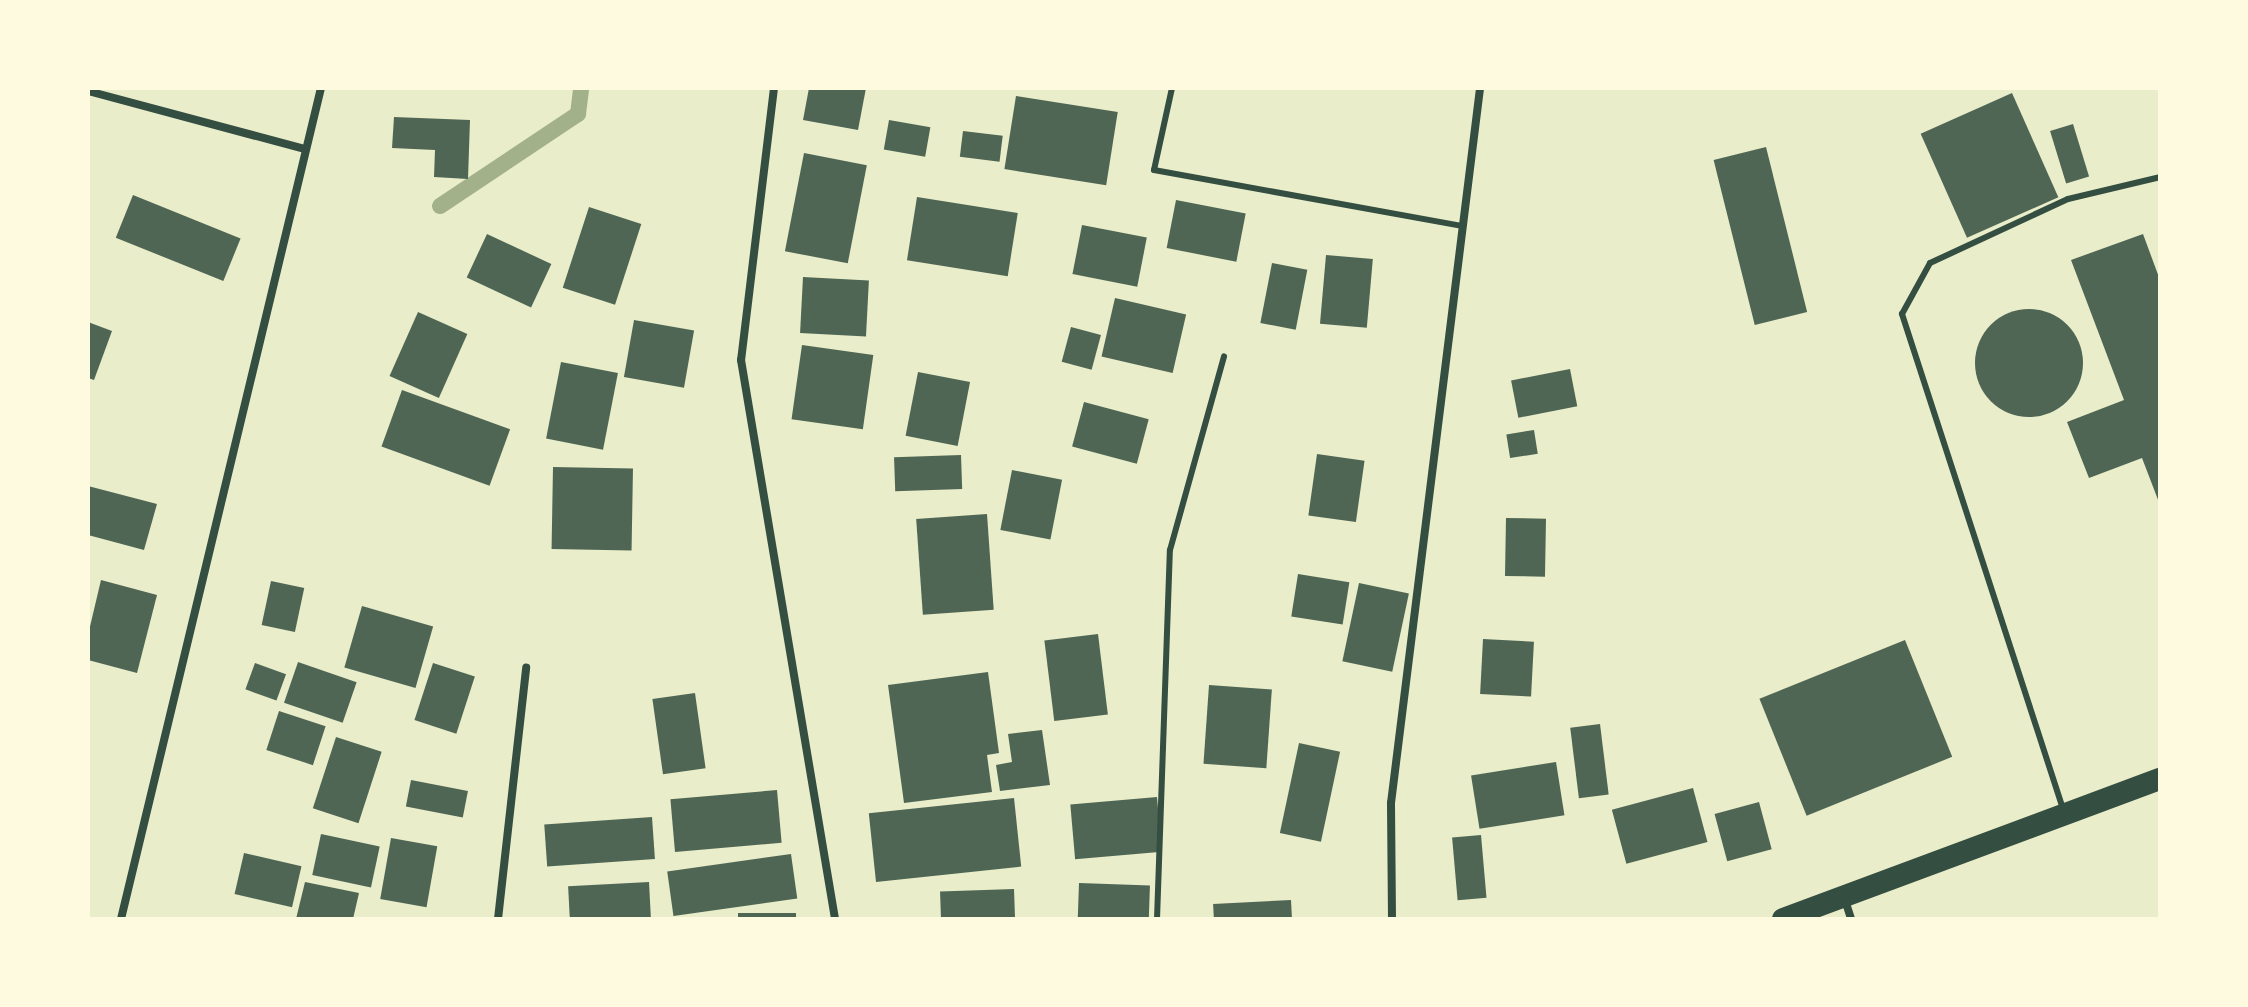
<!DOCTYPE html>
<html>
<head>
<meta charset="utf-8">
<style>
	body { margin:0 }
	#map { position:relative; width:2248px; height:1007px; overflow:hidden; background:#e9edc9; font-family:"Open Sans",sans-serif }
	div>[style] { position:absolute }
	.stream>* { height:16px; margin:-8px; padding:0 8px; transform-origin:8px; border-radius:8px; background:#a3b18a }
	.building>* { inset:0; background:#4f6655; transform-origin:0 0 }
	.round { border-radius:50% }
	.service>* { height:6px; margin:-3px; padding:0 3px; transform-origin:3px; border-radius:3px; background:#344e41 }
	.minor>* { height:8px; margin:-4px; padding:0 4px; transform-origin:4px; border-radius:4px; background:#344e41 }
	.trunk>* { height:22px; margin:-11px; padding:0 11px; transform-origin:11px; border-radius:11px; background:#344e41 }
	span { translate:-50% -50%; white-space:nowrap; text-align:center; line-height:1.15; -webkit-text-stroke:6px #fefae0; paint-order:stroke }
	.frame { position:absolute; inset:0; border:90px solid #fefae0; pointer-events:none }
</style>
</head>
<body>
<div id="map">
	<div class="stream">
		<div style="left:440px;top:206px;width:166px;rotate:-33.7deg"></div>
		<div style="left:578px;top:114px;width:26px;rotate:-83deg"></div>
	</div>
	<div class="building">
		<div style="clip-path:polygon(809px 88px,866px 88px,858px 130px,803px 120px)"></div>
		<div style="left:2012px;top:93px;width:114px;height:100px;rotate:66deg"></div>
		<div style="left:1016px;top:96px;width:103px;height:74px;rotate:9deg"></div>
		<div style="clip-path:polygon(394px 117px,470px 120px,468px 179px,434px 177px,435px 150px,392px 148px)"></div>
		<div style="left:889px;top:120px;width:42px;height:30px;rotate:10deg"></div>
		<div style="left:2073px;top:124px;width:55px;height:24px;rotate:73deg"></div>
		<div style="left:963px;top:131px;width:40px;height:26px;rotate:7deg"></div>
		<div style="left:1766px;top:147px;width:170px;height:54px;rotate:76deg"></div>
		<div style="left:804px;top:153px;width:64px;height:100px;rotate:11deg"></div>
		<div style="left:133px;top:195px;width:116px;height:46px;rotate:22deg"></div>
		<div style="left:917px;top:197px;width:102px;height:64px;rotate:9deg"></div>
		<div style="left:1176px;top:200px;width:71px;height:49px;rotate:11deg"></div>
		<div style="left:589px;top:207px;width:55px;height:85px;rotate:18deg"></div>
		<div style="left:1082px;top:225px;width:66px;height:50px;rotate:11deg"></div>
		<div style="left:487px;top:234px;width:71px;height:48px;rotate:25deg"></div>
		<div style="clip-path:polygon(2143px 234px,2160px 280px,2160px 505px,2142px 458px,2089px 478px,2067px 422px,2124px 400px,2071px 260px)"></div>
		<div style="left:1326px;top:255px;width:47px;height:69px;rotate:5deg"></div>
		<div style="left:1272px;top:263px;width:36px;height:61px;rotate:11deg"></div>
		<div style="left:803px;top:277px;width:66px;height:56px;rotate:3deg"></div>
		<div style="left:1115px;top:298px;width:73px;height:60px;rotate:13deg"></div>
		<div class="round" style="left:1975px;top:309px;width:108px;height:108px"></div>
		<div style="left:418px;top:312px;width:54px;height:70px;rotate:24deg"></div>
		<div style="left:634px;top:320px;width:61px;height:58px;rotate:10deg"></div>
		<div style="clip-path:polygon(88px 322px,112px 331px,94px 380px,88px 378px)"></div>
		<div style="left:1071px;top:327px;width:31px;height:36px;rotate:15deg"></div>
		<div style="left:802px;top:345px;width:72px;height:75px;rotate:8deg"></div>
		<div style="left:561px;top:362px;width:58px;height:78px;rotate:11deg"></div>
		<div style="left:1570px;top:369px;width:38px;height:60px;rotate:79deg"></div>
		<div style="left:918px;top:372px;width:53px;height:65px;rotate:11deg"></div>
		<div style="left:402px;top:390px;width:115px;height:60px;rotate:20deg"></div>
		<div style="left:1084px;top:402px;width:67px;height:46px;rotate:15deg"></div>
		<div style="left:1534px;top:430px;width:24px;height:28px;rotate:81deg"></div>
		<div style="left:1317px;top:454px;width:48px;height:62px;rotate:8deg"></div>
		<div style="left:961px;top:455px;width:34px;height:67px;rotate:88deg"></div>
		<div style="left:553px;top:467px;width:80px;height:82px;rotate:1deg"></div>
		<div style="left:1012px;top:470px;width:51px;height:61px;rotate:11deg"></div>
		<div style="clip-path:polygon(88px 486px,157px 504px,144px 550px,88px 535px)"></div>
		<div style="left:987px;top:514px;width:96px;height:71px;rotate:86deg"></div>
		<div style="left:1506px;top:518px;width:40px;height:58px;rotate:1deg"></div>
		<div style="left:1298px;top:574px;width:52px;height:43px;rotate:9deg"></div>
		<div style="clip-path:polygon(101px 580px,157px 595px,137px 673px,88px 660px,88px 635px)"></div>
		<div style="left:271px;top:581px;width:34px;height:45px;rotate:12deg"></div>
		<div style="left:1359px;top:583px;width:51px;height:80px;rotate:12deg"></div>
		<div style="left:362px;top:606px;width:74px;height:64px;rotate:16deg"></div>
		<div style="left:1098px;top:634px;width:81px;height:54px;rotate:83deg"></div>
		<div style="left:1483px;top:639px;width:51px;height:55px;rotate:3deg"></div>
		<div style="left:1905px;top:640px;width:126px;height:157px;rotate:68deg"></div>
		<div style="left:298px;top:662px;width:62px;height:43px;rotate:19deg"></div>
		<div style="left:255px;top:663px;width:33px;height:28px;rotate:20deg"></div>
		<div style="left:433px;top:663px;width:44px;height:60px;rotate:18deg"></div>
		<div style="clip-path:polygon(988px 672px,999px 753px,987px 755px,992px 792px,904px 803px,888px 685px)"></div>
		<div style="left:1209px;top:685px;width:63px;height:79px;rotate:4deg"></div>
		<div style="left:695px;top:693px;width:76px;height:43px;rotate:82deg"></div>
		<div style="left:279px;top:711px;width:49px;height:41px;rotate:18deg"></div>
		<div style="left:1600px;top:724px;width:71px;height:30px;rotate:83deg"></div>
		<div style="clip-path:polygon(1042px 730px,1050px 785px,1000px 791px,996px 765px,1012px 762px,1008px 734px)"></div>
		<div style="left:336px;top:737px;width:48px;height:75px;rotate:18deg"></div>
		<div style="left:1299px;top:743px;width:42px;height:92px;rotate:12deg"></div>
		<div style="left:1556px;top:762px;width:54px;height:86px;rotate:81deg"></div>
		<div style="left:411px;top:780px;width:58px;height:27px;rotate:11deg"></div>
		<div style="left:1693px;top:788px;width:56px;height:84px;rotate:75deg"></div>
		<div style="left:777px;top:790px;width:53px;height:107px;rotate:85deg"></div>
		<div style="left:1157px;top:797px;width:55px;height:87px;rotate:85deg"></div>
		<div style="left:1014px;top:798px;width:69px;height:146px;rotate:84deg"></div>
		<div style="left:1759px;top:802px;width:49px;height:46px;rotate:75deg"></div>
		<div style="left:652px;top:817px;width:42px;height:108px;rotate:86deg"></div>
		<div style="left:321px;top:834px;width:60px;height:42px;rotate:12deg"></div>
		<div style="left:1481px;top:835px;width:63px;height:29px;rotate:85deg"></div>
		<div style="left:391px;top:838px;width:47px;height:62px;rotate:10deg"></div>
		<div style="left:244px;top:853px;width:59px;height:42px;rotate:13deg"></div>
		<div style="left:791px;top:854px;width:45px;height:125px;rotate:82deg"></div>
		<div style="clip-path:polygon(305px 882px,359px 893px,353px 919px,296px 919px)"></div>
		<div style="left:649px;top:882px;width:37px;height:81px;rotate:87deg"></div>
		<div style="left:1079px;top:883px;width:71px;height:36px;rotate:2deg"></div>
		<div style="left:1014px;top:889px;width:30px;height:74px;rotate:88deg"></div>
		<div style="left:1291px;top:900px;width:19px;height:78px;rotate:87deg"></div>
		<div style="left:738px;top:913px;width:58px;height:6px"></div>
	</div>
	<div class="service">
		<div style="left:1172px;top:88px;width:84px;rotate:102.4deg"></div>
		<div style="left:1154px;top:170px;width:314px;rotate:10.3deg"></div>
		<div style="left:2064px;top:812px;width:524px;rotate:-108.02deg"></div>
		<div style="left:1902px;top:314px;width:58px;rotate:-61.2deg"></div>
		<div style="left:1930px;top:263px;width:152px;rotate:-24.9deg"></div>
		<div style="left:2068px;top:199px;width:95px;rotate:-13.4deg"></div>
		<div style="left:1157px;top:919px;width:369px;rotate:-88deg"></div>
		<div style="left:1170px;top:550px;width:201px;rotate:-74.4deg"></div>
	</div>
	<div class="minor">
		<div style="left:774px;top:88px;width:274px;rotate:96.9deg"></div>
		<div style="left:741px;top:360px;width:567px;rotate:80.45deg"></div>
		<div style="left:88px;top:91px;width:224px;rotate:15deg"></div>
		<div style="left:1844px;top:897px;width:23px;rotate:72deg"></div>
		<div style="left:121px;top:919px;width:855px;rotate:-76.47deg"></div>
		<div style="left:498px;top:919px;width:253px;rotate:-83.6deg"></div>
		<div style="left:1392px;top:919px;width:116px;rotate:-90.5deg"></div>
		<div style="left:1391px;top:803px;width:721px;rotate:-82.9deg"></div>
	</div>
	<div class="trunk">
		<div style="left:1783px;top:919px;width:402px;rotate:-20.4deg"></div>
	</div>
	<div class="frame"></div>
</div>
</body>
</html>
